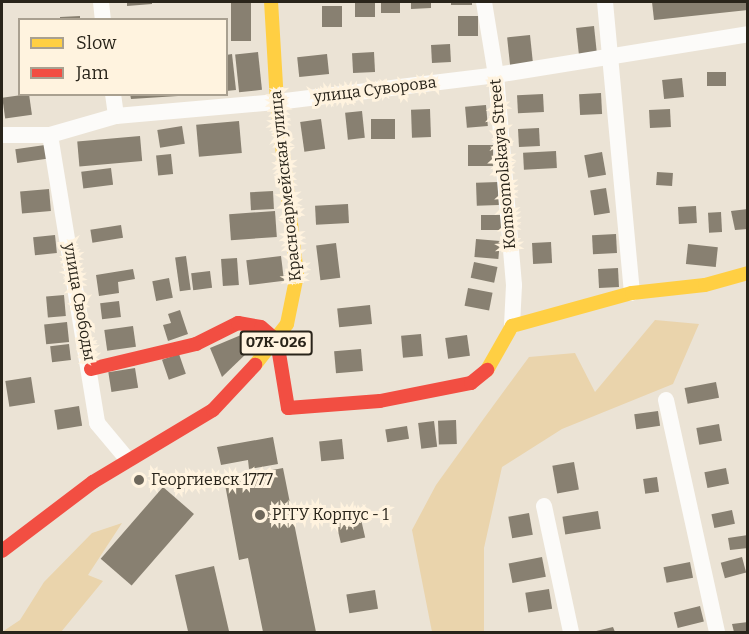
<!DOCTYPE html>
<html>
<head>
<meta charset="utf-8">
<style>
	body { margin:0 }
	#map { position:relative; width:749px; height:634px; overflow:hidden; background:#ebe3d5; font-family:Bitter,serif }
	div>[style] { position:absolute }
	.green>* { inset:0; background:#ead4ac }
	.building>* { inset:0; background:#888071; transform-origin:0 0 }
	.street>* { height:16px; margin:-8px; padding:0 8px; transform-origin:8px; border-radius:8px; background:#fcfbf9 }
	.slow>* { height:14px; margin:-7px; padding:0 7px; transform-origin:7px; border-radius:7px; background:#ffcf43 }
	.jam>* { height:14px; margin:-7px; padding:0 7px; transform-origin:7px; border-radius:7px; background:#f24e42 }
	.dots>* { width:16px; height:16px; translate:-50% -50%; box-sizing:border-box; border:3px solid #fff3df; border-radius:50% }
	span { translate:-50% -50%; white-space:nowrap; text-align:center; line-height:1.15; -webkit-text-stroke:6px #fff3df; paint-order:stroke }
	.shield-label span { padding:2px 4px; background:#fff3df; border:2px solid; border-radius:4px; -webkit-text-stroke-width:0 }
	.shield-label { font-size:15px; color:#29241a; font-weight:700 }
	.street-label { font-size:16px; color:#29241a }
	.poi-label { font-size:16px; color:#29241a }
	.left { translate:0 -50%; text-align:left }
	.frame { position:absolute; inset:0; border:3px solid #29241a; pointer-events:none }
	.legend { position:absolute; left:18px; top:18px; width:210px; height:78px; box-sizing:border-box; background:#fff3df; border:2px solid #a9a090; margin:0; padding:8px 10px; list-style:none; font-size:18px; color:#29241a }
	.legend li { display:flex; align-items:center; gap:12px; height:30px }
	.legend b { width:30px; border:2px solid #a9a090 }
</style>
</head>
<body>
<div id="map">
	<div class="green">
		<div style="clip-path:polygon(655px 320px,699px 324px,673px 384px,562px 429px,502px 467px,484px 548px,484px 632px,432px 632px,412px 530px,436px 485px,482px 421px,529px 357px,575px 353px,595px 392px)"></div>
		<div style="clip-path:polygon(122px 523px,88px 575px,103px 581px,61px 632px,2px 632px,20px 620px,44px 582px,92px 533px)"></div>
	</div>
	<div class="building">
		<div style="clip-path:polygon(127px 2px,152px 2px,152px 4px,127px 6px)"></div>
		<div style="left:231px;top:2px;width:20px;height:39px"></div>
		<div style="left:355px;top:2px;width:20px;height:15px"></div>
		<div style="left:381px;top:2px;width:19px;height:11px"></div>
		<div style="clip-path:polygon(411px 2px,431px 2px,431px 8px,411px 9px)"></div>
		<div style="left:451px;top:2px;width:21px;height:3px"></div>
		<div style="clip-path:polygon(652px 2px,748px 2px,748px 10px,654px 20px)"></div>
		<div style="left:342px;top:6px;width:21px;height:20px;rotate:90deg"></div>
		<div style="clip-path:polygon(80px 16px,80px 20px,60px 20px,60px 17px)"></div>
		<div style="left:458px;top:16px;width:20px;height:20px"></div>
		<div style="left:594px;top:26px;width:29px;height:18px;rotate:84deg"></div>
		<div style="left:530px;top:35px;width:28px;height:23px;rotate:84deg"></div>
		<div style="left:450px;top:44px;width:18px;height:19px;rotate:87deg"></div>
		<div style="left:258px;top:52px;width:38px;height:23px;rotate:84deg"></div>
		<div style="left:374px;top:52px;width:20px;height:22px;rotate:87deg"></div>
		<div style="clip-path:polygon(232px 54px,236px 90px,226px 91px,226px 55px)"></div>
		<div style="left:327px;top:54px;width:20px;height:30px;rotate:84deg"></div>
		<div style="left:726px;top:72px;width:14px;height:19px;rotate:90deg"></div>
		<div style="left:682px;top:78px;width:19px;height:20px;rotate:84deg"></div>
		<div style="left:601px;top:93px;width:21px;height:22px;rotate:87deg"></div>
		<div style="left:29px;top:94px;width:21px;height:27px;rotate:82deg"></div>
		<div style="clip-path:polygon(130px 94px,178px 94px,178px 96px,131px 99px)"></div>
		<div style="left:543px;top:94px;width:18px;height:26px;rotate:87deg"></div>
		<div style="left:486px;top:105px;width:21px;height:21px;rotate:85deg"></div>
		<div style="left:430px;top:109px;width:28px;height:19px;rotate:88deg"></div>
		<div style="left:670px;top:109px;width:18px;height:21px;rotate:87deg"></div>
		<div style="left:362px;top:111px;width:27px;height:17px;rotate:84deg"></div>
		<div style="left:321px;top:119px;width:30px;height:21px;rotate:82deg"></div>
		<div style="left:371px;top:119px;width:24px;height:20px"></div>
		<div style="left:239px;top:121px;width:32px;height:43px;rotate:85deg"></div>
		<div style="left:182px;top:126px;width:18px;height:25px;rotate:81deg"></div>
		<div style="left:539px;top:128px;width:18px;height:21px;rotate:87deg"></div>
		<div style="left:140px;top:136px;width:25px;height:63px;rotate:85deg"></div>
		<div style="left:45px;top:145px;width:14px;height:30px;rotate:82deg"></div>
		<div style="left:493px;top:145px;width:21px;height:25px;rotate:90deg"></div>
		<div style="left:556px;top:151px;width:17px;height:33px;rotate:87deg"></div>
		<div style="left:602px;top:152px;width:23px;height:18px;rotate:80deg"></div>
		<div style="left:171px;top:154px;width:20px;height:15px;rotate:84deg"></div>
		<div style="left:111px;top:168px;width:17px;height:30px;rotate:83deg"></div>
		<div style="left:657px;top:172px;width:16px;height:13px;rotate:4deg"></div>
		<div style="left:498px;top:182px;width:23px;height:22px;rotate:88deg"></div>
		<div style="left:606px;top:188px;width:25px;height:16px;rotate:81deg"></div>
		<div style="left:49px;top:189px;width:22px;height:29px;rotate:85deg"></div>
		<div style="left:273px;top:191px;width:18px;height:23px;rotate:87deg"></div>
		<div style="left:348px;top:204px;width:19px;height:33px;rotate:87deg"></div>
		<div style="left:696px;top:206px;width:17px;height:18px;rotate:87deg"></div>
		<div style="clip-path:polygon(748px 209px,748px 229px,735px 230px,731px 211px)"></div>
		<div style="left:275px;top:211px;width:26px;height:46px;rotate:86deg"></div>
		<div style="left:721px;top:212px;width:20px;height:13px;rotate:87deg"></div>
		<div style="left:481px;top:215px;width:21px;height:15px"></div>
		<div style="left:121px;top:225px;width:13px;height:31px;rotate:81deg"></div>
		<div style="left:616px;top:234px;width:19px;height:24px;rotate:87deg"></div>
		<div style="left:55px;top:235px;width:18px;height:22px;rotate:84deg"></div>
		<div style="left:476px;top:239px;width:24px;height:18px;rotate:5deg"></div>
		<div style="left:551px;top:242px;width:21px;height:19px;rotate:87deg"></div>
		<div style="left:336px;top:243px;width:35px;height:20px;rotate:83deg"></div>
		<div style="left:688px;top:244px;width:30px;height:20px;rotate:6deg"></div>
		<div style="left:186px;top:256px;width:34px;height:11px;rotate:82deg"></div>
		<div style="left:281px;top:256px;width:25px;height:35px;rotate:83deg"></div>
		<div style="left:237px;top:258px;width:27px;height:16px;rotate:86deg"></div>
		<div style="left:474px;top:262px;width:24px;height:16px;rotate:12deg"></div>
		<div style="left:618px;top:268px;width:19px;height:20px;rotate:87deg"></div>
		<div style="clip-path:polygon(133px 269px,135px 279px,118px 282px,119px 293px,99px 296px,96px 275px)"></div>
		<div style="left:210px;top:271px;width:17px;height:19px;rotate:83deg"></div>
		<div style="left:169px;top:278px;width:20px;height:17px;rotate:79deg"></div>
		<div style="left:468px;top:288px;width:25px;height:18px;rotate:11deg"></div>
		<div style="left:64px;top:295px;width:21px;height:18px;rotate:85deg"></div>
		<div style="left:119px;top:301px;width:16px;height:19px;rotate:83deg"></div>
		<div style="left:370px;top:305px;width:19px;height:33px;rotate:84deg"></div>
		<div style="clip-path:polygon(180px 310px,188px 334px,168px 341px,163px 325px,171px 323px,168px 314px)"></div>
		<div style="left:67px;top:322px;width:20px;height:23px;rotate:84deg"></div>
		<div style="left:133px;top:326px;width:21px;height:29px;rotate:82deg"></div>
		<div style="left:421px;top:334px;width:22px;height:20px;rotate:85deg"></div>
		<div style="clip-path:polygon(241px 335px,248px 352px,222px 377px,210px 348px)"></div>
		<div style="left:467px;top:335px;width:21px;height:22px;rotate:82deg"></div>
		<div style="left:69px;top:344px;width:16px;height:19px;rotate:83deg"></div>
		<div style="left:361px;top:349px;width:22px;height:27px;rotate:85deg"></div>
		<div style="left:179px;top:354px;width:21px;height:18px;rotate:71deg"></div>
		<div style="left:135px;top:368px;width:20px;height:27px;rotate:81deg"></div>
		<div style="left:31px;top:377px;width:26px;height:26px;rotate:81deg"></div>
		<div style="left:716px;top:382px;width:16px;height:32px;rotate:79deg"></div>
		<div style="left:79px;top:406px;width:20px;height:25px;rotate:81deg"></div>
		<div style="left:658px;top:411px;width:15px;height:24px;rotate:82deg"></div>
		<div style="left:456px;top:420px;width:24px;height:18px;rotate:88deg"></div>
		<div style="left:434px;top:421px;width:26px;height:16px;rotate:83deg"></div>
		<div style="left:719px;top:424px;width:17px;height:23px;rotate:80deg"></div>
		<div style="left:407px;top:426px;width:13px;height:22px;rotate:81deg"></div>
		<div style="clip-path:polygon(273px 437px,278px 464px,249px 469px,248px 460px,221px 465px,217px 447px)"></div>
		<div style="left:342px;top:439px;width:20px;height:23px;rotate:84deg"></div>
		<div style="left:574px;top:462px;width:28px;height:22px;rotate:80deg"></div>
		<div style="clip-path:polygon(283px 468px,299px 548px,316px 632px,263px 632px,248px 558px,239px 560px,224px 479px)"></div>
		<div style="left:726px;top:468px;width:16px;height:22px;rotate:79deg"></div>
		<div style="left:657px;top:477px;width:15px;height:14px;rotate:82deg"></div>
		<div style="left:163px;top:487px;width:41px;height:95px;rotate:41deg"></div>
		<div style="left:732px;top:510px;width:14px;height:21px;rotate:78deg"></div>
		<div style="left:598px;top:511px;width:18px;height:36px;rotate:81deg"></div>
		<div style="left:529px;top:513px;width:22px;height:21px;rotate:80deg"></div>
		<div style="left:360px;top:515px;width:23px;height:25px;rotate:77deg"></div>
		<div style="clip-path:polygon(748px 535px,748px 548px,730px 550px,728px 538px)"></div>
		<div style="left:542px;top:557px;width:20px;height:34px;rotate:79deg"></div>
		<div style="left:742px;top:557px;width:16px;height:22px;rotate:75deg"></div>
		<div style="left:690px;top:562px;width:16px;height:27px;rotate:79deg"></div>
		<div style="left:214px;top:566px;width:68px;height:40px;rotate:77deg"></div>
		<div style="left:549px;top:589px;width:20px;height:24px;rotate:81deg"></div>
		<div style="left:375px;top:590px;width:19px;height:29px;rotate:81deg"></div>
		<div style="left:700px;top:606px;width:16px;height:27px;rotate:76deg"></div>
		<div style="clip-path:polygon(748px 622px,748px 632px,734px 632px,732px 624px)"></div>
		<div style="clip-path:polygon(613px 627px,615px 632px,592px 632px)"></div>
	</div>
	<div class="street">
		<div style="left:101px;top:2px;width:18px;rotate:84deg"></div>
		<div style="left:484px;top:2px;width:74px;rotate:80.7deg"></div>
		<div style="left:496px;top:75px;width:211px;rotate:85.1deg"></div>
		<div style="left:514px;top:285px;width:41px;rotate:92.8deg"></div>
		<div style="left:605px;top:2px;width:292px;rotate:84.7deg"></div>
		<div style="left:113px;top:94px;width:22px;rotate:82deg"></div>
		<div style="left:2px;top:135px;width:48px"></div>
		<div style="left:50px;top:135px;width:69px;rotate:-16.1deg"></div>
		<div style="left:116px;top:116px;width:162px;rotate:-5deg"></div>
		<div style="left:277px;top:102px;width:221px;rotate:-7deg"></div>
		<div style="left:496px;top:75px;width:255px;rotate:-9.2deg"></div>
		<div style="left:50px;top:135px;width:292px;rotate:80.7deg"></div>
		<div style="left:97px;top:423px;width:48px;rotate:50deg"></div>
		<div style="left:666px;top:400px;width:238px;rotate:77.6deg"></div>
		<div style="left:544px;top:506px;width:129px;rotate:77.9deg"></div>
	</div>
	<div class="slow">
		<div style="left:255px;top:365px;width:52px;rotate:-52deg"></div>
		<div style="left:287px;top:324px;width:50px;rotate:-78.5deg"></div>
		<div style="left:297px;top:275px;width:174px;rotate:-96.6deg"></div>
		<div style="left:277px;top:102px;width:100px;rotate:-93.4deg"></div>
		<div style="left:487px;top:370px;width:51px;rotate:-60.4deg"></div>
		<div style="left:512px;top:326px;width:124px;rotate:-15.4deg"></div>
		<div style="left:632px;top:293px;width:73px;rotate:-6.3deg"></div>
		<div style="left:705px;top:285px;width:45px;rotate:-15.6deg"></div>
	</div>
	<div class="jam">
		<div style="left:91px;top:369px;width:108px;rotate:-13.4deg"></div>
		<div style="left:196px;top:344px;width:47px;rotate:-26.6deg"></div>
		<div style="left:238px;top:323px;width:23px;rotate:10deg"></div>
		<div style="left:261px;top:327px;width:21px;rotate:41deg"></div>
		<div style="left:277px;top:341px;width:68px;rotate:80.7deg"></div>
		<div style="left:288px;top:408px;width:92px;rotate:-4.4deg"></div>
		<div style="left:380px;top:401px;width:93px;rotate:-11.2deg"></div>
		<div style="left:471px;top:383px;width:21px;rotate:-39deg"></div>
		<div style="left:2px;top:551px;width:114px;rotate:-37.2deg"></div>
		<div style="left:93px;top:482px;width:140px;rotate:-31deg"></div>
		<div style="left:213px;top:410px;width:62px;rotate:-47deg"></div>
	</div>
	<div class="dots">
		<div style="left:139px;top:480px;background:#6d675b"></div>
		<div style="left:260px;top:515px;background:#6d675b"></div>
	</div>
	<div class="shield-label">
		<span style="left:276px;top:343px">07К-026</span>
	</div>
	<div class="street-label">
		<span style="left:375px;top:90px;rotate:-7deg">улица Суворова</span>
		<span style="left:503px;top:164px;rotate:-95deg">Komsomolskaya Street</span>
		<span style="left:286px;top:186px;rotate:-96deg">Красноармейская улица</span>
		<span style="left:79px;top:302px;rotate:80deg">улица Свободы</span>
	</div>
	<div class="poi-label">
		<span class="left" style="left:151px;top:480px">Георгиевск 1777</span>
		<span class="left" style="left:272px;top:515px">РГГУ Корпус - 1</span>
	</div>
	<div class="frame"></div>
	<ul class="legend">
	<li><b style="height:8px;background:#ffcf43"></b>Slow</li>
	<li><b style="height:8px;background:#f24e42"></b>Jam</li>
	</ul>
</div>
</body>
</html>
